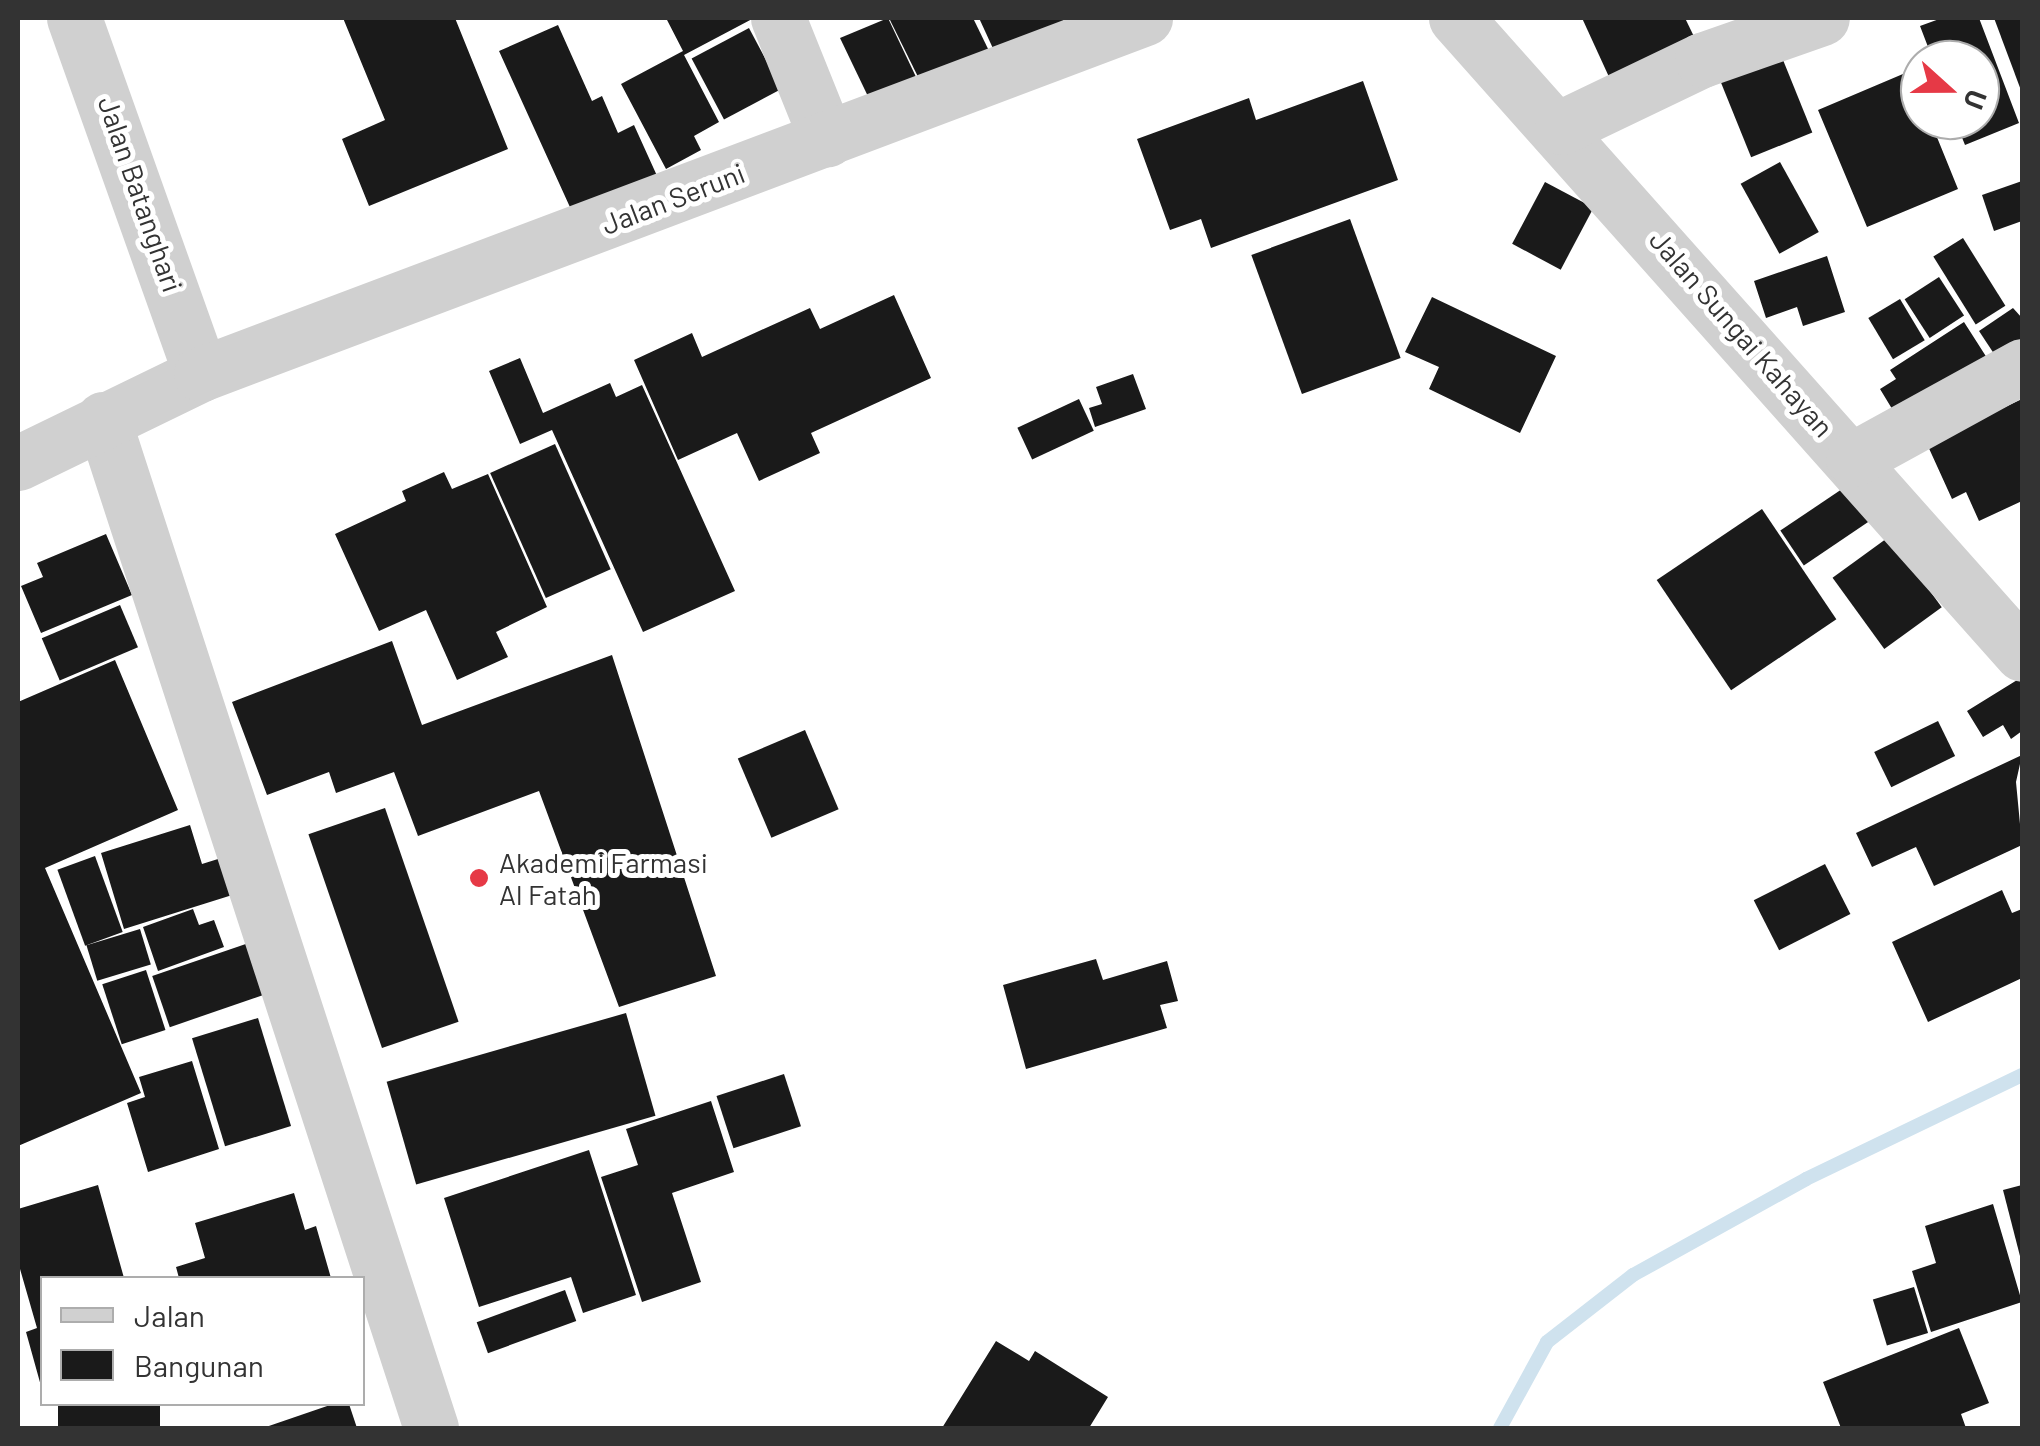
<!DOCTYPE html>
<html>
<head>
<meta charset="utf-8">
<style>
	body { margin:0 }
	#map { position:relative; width:2040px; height:1446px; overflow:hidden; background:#fff; font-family:Barlow,sans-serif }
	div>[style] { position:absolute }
	.stream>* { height:14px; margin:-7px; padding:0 7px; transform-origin:7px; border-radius:7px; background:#cfe2ee }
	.building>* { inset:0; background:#1a1a1a; transform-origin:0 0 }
	.minor>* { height:55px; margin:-27.5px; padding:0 27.5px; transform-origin:27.5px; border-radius:27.5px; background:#d0d0d0 }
	.dots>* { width:28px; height:28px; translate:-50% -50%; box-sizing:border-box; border:5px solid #fff; border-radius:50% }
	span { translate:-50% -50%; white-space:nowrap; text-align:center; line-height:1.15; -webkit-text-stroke:10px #fff; paint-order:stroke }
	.street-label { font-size:28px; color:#333 }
	.poi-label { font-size:28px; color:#333 }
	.left { translate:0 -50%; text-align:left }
	.frame { position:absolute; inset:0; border:20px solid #333; pointer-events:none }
	.legend { position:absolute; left:40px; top:1276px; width:325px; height:130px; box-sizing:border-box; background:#fff; border:2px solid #adadad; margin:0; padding:12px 18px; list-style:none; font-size:30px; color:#333 }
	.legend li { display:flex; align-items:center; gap:20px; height:50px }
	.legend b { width:50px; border:2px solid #adadad }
	.north { position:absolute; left:1900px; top:40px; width:100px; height:100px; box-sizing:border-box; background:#fff; border:2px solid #adadad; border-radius:50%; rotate:111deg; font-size:28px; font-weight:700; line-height:40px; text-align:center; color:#333 }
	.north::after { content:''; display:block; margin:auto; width:35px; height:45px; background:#e63946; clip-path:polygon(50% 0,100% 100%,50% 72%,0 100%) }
</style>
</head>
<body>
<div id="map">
	<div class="stream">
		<div style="left:1500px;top:1428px;width:98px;rotate:-61.3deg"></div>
		<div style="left:1547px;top:1342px;width:109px;rotate:-37.9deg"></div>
		<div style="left:1633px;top:1275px;width:198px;rotate:-29deg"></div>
		<div style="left:1806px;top:1179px;width:240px;rotate:-25.7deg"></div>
	</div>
	<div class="building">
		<div style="clip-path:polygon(343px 18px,455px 18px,508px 149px,369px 206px,342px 139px,385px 120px)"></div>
		<div style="clip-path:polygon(666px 18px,754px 18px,684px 55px,719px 122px,694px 136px,701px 150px,666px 169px,621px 84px,683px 51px)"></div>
		<div style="clip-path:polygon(888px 18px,917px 79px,875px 111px,840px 38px)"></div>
		<div style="clip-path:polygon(889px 18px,973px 18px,992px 57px,924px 89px)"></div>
		<div style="clip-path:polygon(979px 18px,1062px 18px,1065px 23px,996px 55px)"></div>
		<div style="clip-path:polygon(1582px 18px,1685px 18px,1700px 49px,1615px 90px)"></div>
		<div style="clip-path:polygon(1942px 18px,1979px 18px,2019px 123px,1965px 145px,1955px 120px,1980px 120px,1980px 60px,1933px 60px,1920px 26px)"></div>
		<div style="clip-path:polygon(1994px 18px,2022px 18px,2022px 93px)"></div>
		<div style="clip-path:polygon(558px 25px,592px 101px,602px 96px,618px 133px,634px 125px,658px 178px,574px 216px,499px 51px)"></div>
		<div style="left:749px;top:28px;width:69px;height:65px;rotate:62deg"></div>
		<div style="left:1779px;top:50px;width:89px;height:66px;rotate:68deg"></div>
		<div style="clip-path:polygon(1910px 71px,1920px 120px,1930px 120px,1958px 189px,1867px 227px,1818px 110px)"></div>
		<div style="clip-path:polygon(1363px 81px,1398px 180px,1211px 248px,1201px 219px,1170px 230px,1137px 139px,1249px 98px,1256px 120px)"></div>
		<div style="left:1780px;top:162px;width:80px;height:45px;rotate:61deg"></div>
		<div style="clip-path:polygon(2022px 181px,2022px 221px,1994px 231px,1982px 195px)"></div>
		<div style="left:1545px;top:182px;width:55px;height:70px;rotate:28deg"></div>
		<div style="left:1350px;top:219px;width:148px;height:105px;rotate:70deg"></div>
		<div style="left:1963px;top:238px;width:80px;height:35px;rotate:58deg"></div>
		<div style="clip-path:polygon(1827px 256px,1845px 312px,1803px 326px,1797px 307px,1766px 318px,1754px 281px)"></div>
		<div style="left:1939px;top:277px;width:46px;height:41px;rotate:57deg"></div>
		<div style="clip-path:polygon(894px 295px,931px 378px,811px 433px,820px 453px,759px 481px,737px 433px,678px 460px,634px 360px,692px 333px,702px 357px,810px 308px,820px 329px)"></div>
		<div style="clip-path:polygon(1432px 297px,1556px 356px,1520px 433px,1429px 389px,1439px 367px,1405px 352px)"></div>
		<div style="left:1900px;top:299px;width:48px;height:37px;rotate:59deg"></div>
		<div style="clip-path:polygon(2013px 308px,2022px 318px,2022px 361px,2006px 372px,1979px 331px)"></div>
		<div style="clip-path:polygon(1964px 322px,1996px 372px,1900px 422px,1880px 389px,1896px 379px,1890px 370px)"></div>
		<div style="clip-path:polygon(520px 358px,543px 413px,610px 383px,616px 397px,642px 385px,735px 591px,643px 632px,552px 430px,520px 444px,489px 371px)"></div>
		<div style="clip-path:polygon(1133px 374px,1146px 409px,1095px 427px,1089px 408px,1102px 404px,1096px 387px)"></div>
		<div style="left:1079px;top:399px;width:35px;height:68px;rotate:65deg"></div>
		<div style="clip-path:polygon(2022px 399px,2022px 501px,1979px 521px,1966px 492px,1952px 499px,1927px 444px)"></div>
		<div style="left:555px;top:444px;width:137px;height:71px;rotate:66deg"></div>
		<div style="clip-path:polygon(444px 472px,452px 489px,488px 474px,547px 607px,496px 632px,508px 657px,457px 680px,426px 610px,379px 631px,335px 534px,406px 501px,402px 491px)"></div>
		<div style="left:1845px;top:487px;width:42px;height:78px;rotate:56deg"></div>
		<div style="left:1762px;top:509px;width:133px;height:127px;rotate:56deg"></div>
		<div style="clip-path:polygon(106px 534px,132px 595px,41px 633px,21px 586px,43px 577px,37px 563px)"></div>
		<div style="left:1890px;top:536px;width:88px;height:71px;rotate:54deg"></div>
		<div style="left:120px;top:605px;width:46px;height:85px;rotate:67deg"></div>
		<div style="clip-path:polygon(392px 641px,422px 725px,612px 655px,716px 976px,619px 1007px,539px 791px,418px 836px,394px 772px,336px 793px,329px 772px,267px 795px,232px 702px)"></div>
		<div style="clip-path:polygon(115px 660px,178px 810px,45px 868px,141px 1093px,18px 1146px,18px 702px)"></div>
		<div style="clip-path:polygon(2022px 677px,2022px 731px,2011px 739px,2003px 725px,1983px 737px,1967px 711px)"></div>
		<div style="left:1938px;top:721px;width:39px;height:71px;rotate:64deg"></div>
		<div style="left:805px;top:730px;width:86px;height:73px;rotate:67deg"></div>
		<div style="clip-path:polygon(2022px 755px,2016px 782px,2022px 845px,1934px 886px,1916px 847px,1872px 867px,1856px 833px)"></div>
		<div style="left:385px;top:808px;width:226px;height:81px;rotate:71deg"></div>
		<div style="clip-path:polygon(190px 825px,202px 864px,234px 854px,245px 891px,124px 929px,101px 853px)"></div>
		<div style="left:95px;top:856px;width:81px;height:40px;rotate:70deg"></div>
		<div style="left:1825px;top:864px;width:56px;height:80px;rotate:63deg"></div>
		<div style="clip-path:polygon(2002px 890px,2012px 913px,2022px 909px,2022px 978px,1928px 1022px,1892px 942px)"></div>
		<div style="clip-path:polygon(193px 909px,199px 925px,214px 920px,224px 947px,158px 971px,143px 927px)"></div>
		<div style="left:140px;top:929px;width:37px;height:56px;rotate:73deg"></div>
		<div style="left:260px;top:939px;width:54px;height:114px;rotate:71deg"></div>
		<div style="clip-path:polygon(1096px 959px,1103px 980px,1167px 961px,1178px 1001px,1160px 1005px,1167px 1028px,1026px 1069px,1003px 985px)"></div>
		<div style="left:146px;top:970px;width:63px;height:46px;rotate:72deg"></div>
		<div style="left:626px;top:1013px;width:107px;height:249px;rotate:74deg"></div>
		<div style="left:258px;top:1018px;width:113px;height:69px;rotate:73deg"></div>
		<div style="clip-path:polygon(192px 1061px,219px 1149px,148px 1172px,127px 1103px,145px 1097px,139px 1077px)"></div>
		<div style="left:784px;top:1074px;width:55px;height:71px;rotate:72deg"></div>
		<div style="clip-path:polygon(711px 1101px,734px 1172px,672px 1193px,701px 1282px,642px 1302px,601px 1177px,638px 1165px,626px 1129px)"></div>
		<div style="clip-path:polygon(589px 1150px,636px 1295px,583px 1313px,571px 1277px,479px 1307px,444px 1198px)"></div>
		<div style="clip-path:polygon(98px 1185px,124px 1278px,42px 1278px,41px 1386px,26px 1332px,37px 1328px,18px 1262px,18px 1209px)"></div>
		<div style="clip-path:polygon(2022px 1185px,2022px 1260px,2021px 1260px,2003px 1190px)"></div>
		<div style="clip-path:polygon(294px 1193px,305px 1230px,316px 1226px,331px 1278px,179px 1278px,176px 1267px,205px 1258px,195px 1223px)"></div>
		<div style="clip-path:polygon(1993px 1204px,2022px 1302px,1931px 1332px,1912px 1271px,1936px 1263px,1925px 1226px)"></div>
		<div style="left:1914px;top:1287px;width:48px;height:43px;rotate:73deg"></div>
		<div style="left:565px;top:1290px;width:33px;height:94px;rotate:70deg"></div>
		<div style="clip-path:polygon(1959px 1328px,1989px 1403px,1961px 1414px,1966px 1428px,1841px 1428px,1823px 1382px)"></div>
		<div style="clip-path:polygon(996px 1341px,1029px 1361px,1035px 1351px,1108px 1397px,1089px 1428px,942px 1428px)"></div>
		<div style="left:58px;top:1404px;width:102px;height:25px"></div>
		<div style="clip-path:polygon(333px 1404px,349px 1404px,357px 1428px,263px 1428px)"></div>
	</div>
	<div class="minor">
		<div style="left:74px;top:18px;width:378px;rotate:70.4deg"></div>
		<div style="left:778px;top:18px;width:131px;rotate:68.1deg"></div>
		<div style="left:1456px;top:18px;width:851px;rotate:48.33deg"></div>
		<div style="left:1562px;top:127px;width:155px;rotate:-25.6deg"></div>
		<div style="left:1702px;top:60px;width:127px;rotate:-19.3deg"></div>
		<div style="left:103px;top:419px;width:1061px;rotate:71.99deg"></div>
		<div style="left:1853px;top:459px;width:193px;rotate:-28.8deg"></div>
		<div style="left:18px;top:463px;width:203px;rotate:-25.9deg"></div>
		<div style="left:201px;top:374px;width:1009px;rotate:-20.66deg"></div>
	</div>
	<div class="dots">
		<div style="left:479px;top:878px;background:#e63946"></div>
	</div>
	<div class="street-label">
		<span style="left:141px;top:194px;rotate:71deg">Jalan Batanghari</span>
		<span style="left:673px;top:198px;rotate:-21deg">Jalan Seruni</span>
		<span style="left:1742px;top:333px;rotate:49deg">Jalan Sungai Kahayan</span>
	</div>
	<div class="poi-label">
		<span class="left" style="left:499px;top:878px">Akademi Farmasi<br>Al Fatah</span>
	</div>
	<div class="frame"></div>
	<ul class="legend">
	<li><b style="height:12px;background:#d0d0d0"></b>Jalan</li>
	<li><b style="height:28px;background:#1a1a1a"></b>Bangunan</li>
	</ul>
	<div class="north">U</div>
</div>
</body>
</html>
